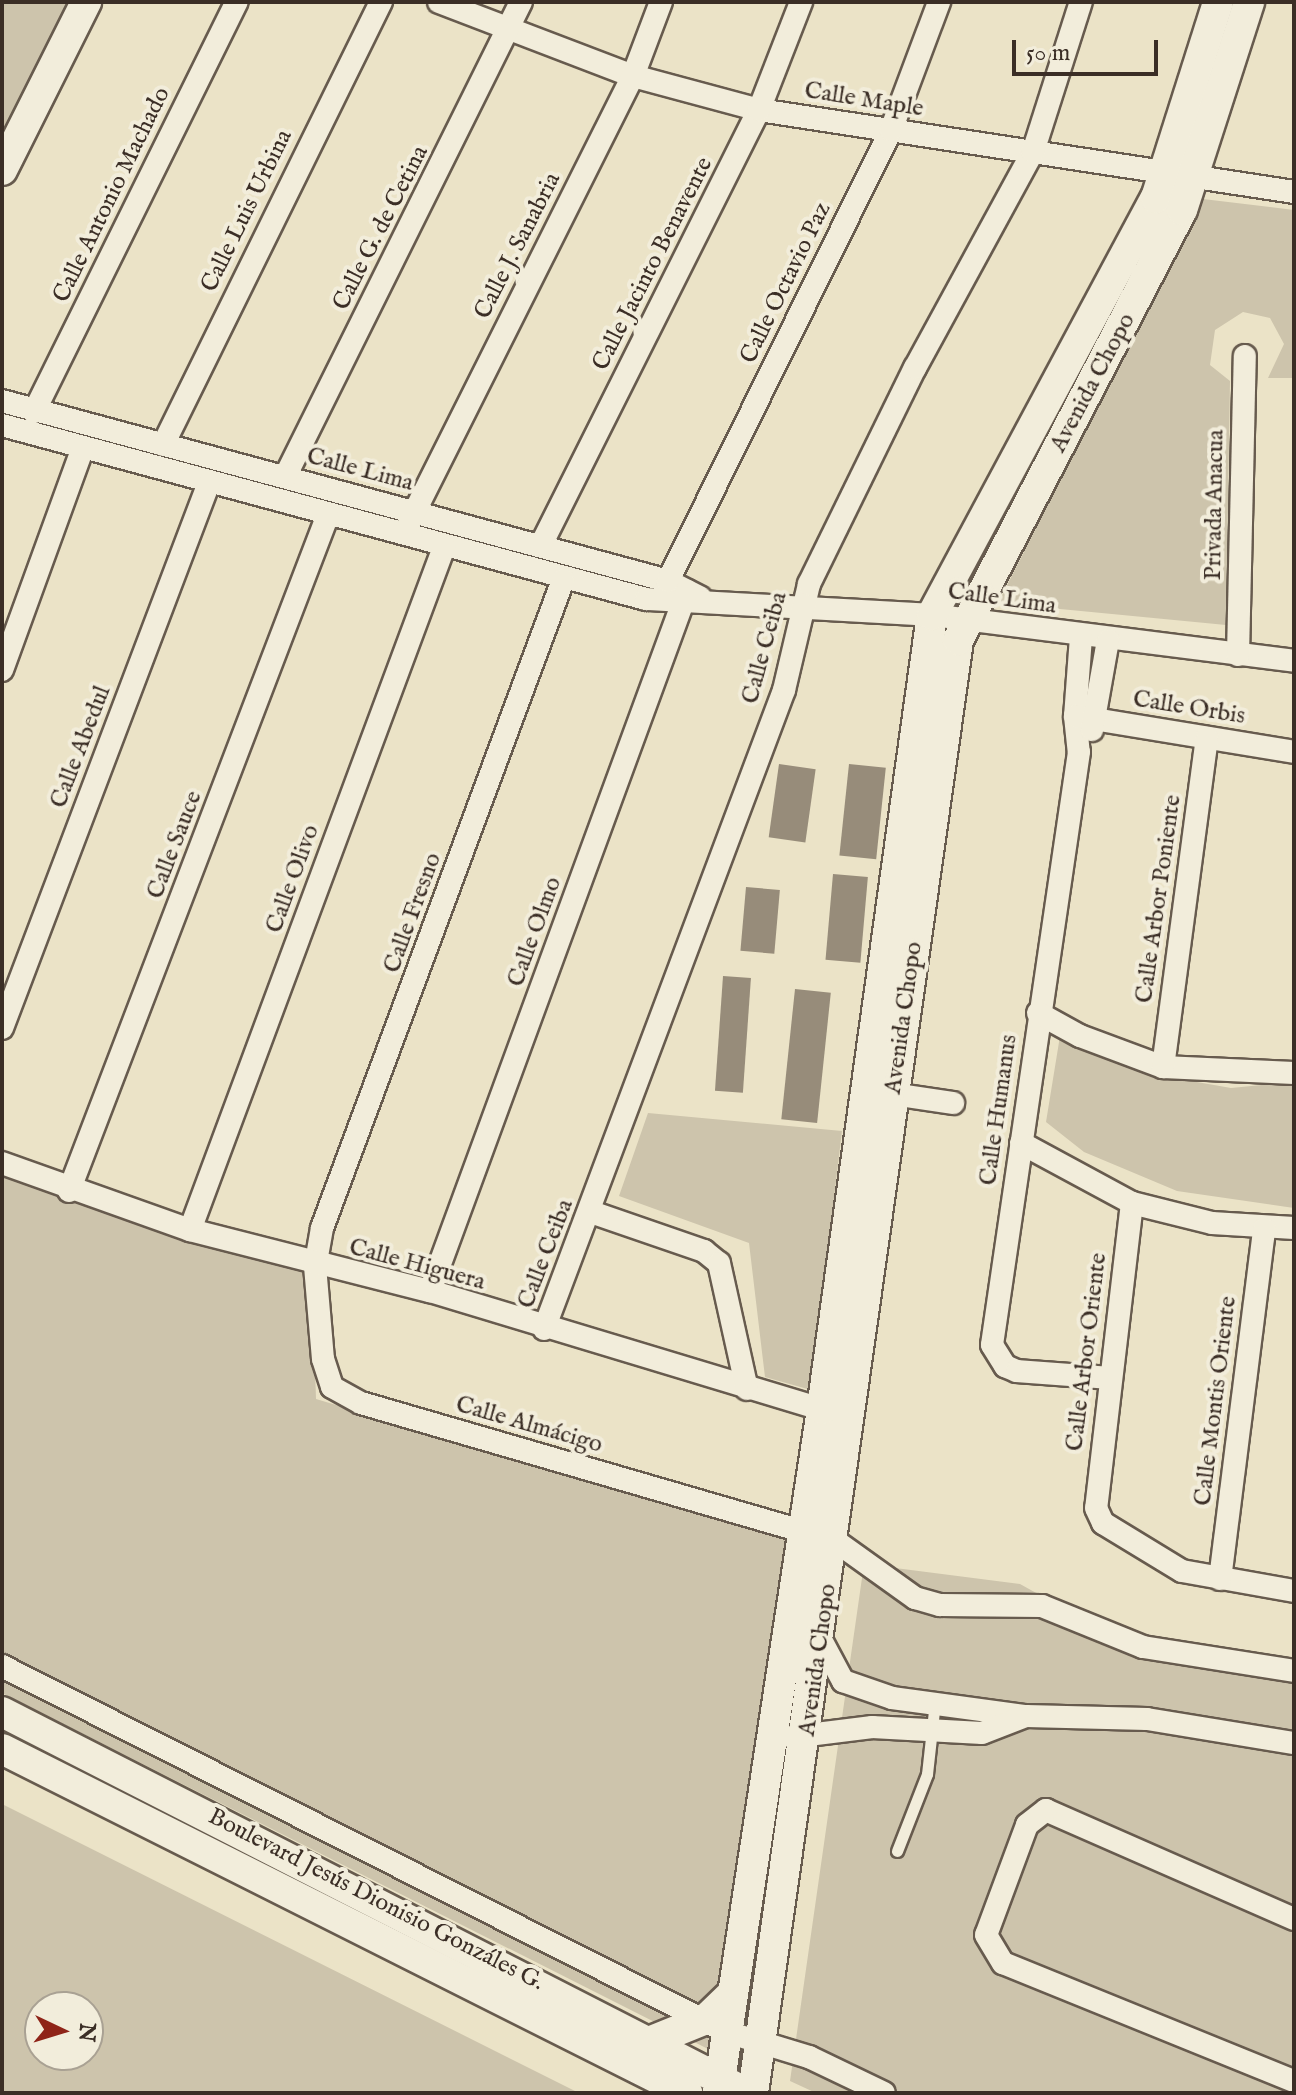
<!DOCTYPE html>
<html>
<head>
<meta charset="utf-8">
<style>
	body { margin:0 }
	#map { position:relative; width:1296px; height:2095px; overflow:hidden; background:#ebe3c7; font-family:"IM FELL English",serif }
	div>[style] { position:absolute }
	.green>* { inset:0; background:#cdc4ac }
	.building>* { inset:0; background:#978c7a; transform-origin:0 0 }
	.roads { filter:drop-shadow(2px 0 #675b4e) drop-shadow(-2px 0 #675b4e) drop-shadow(0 2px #675b4e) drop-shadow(0 -2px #675b4e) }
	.lane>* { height:11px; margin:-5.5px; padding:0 5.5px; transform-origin:5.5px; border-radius:5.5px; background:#f2eddb }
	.street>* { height:22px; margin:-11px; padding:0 11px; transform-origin:11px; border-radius:11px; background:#f2eddb }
	.secondary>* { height:30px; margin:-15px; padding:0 15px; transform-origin:15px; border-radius:15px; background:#f2eddb }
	span { translate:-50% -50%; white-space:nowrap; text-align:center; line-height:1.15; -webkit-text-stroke:8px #f2eddb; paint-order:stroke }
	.street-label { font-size:24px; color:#3b2e26 }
	.frame { position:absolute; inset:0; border:4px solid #3b2e26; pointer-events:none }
	.north { position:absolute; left:24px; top:1991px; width:80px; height:80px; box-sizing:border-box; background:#f2eddb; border:2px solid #a9a193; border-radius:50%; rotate:94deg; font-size:22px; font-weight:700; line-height:32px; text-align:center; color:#3b2e26 }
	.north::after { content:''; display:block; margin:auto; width:28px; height:36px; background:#8f2418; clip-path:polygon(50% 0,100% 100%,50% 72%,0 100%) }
	.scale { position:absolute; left:1012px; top:40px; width:146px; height:36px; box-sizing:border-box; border:4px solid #3b2e26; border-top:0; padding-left:10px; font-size:24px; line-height:28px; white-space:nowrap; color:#3b2e26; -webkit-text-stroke:6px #f2eddb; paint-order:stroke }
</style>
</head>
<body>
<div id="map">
	<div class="green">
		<div style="clip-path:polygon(2px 2px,77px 2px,2px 145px)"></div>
		<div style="clip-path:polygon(1203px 199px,1294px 210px,1294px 378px,1268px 378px,1284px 344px,1270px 318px,1243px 312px,1215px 330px,1210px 365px,1230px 381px,1226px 625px,998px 603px)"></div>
		<div style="clip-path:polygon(1060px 1036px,1157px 1075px,1231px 1088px,1294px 1082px,1294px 1208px,1177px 1191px,1084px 1152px,1046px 1122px)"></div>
		<div style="clip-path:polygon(648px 1113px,842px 1131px,811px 1390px,765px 1377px,749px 1243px,619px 1196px)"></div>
		<div style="clip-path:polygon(2px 1167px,312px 1275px,316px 1399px,795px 1542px,718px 2054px,2px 1693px)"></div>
		<div style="clip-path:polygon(864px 1564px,1020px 1584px,1130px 1645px,1294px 1675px,1294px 2093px,816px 2093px,790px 2081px)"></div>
		<div style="clip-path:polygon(evenodd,2px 1804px,579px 2093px,2px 2093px,2px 1804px,40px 2007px,88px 2007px,88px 2055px,40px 2055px,40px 2007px)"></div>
	</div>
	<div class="building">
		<div style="left:779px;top:764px;width:37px;height:74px;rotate:8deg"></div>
		<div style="left:849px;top:764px;width:37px;height:92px;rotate:6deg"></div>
		<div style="left:833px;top:874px;width:35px;height:86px;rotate:5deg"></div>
		<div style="left:746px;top:887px;width:34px;height:64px;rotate:5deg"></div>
		<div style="left:723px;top:976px;width:28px;height:115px;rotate:4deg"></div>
		<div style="left:795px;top:989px;width:36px;height:131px;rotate:6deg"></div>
	</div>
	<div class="roads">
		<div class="lane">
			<div style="left:897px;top:1851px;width:83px;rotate:-68.7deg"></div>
			<div style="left:927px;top:1774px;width:72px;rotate:-83.7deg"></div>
		</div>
		<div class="street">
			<div style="left:439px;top:2px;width:208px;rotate:20.9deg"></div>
			<div style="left:633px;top:76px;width:131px;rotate:15.1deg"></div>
			<div style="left:759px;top:110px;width:541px;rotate:8.71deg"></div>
			<div style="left:2px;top:401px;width:690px;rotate:15.12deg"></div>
			<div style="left:668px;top:581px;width:36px;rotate:27deg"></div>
			<div style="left:34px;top:412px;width:458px;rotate:-63.7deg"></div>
			<div style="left:2px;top:425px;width:667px;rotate:15.12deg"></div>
			<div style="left:646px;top:599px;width:286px;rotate:3.2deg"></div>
			<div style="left:932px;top:615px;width:365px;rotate:7.2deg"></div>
			<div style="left:163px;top:445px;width:494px;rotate:-63.8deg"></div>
			<div style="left:285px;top:477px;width:530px;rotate:-63.58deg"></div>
			<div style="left:409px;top:523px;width:500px;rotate:-63.4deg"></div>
			<div style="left:633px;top:76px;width:79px;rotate:-69.3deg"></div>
			<div style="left:541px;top:545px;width:487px;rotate:-63.4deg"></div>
			<div style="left:759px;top:110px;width:116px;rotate:-68.7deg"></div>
			<div style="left:563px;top:580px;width:691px;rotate:110.4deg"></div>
			<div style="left:322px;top:1228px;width:39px;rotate:100deg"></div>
			<div style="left:315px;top:1266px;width:93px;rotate:85.1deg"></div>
			<div style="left:323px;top:1359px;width:29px;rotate:72deg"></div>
			<div style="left:332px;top:1387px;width:33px;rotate:29deg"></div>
			<div style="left:361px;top:1403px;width:492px;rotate:16.2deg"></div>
			<div style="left:834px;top:1540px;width:100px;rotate:35.6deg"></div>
			<div style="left:915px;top:1598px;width:26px;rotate:16deg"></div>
			<div style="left:940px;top:1605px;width:102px;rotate:0.6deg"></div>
			<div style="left:1042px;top:1606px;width:109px;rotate:22.1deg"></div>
			<div style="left:1143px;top:1647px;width:153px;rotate:9deg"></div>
			<div style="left:668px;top:581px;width:503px;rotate:-63.69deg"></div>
			<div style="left:891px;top:130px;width:137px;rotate:-69.4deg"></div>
			<div style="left:1081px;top:637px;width:79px;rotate:94.3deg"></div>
			<div style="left:1075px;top:716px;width:36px;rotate:84deg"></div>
			<div style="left:1079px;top:752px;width:599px;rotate:98.35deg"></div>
			<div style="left:992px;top:1345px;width:25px;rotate:58deg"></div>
			<div style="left:1005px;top:1366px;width:13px;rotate:23deg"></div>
			<div style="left:1017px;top:1371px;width:93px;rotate:4.3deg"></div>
			<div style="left:1238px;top:655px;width:299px;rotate:-88.7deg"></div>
			<div style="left:2px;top:670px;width:234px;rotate:-70deg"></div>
			<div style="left:1075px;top:716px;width:222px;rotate:9.3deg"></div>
			<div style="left:1092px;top:730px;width:91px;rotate:-79.9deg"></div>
			<div style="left:1038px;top:1013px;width:48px;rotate:28.7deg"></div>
			<div style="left:1080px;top:1036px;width:89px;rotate:20.5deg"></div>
			<div style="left:1163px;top:1067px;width:131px;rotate:2.6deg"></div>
			<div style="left:2px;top:1028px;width:581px;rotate:-69.22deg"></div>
			<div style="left:1163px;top:1067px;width:332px;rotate:-82.4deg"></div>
			<div style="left:879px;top:1092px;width:75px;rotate:8.5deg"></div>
			<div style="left:1021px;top:1143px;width:126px;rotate:28.4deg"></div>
			<div style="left:1132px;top:1203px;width:82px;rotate:14deg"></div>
			<div style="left:1212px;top:1223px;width:82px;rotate:3.5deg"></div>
			<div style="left:2px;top:1163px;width:200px;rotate:19.6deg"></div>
			<div style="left:190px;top:1230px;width:248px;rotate:14.3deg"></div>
			<div style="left:430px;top:1291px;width:409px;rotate:16.8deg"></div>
			<div style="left:69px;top:1191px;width:722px;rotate:-69.05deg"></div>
			<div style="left:1132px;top:1203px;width:307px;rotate:96.7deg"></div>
			<div style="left:1096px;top:1508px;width:17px;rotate:65deg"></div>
			<div style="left:1103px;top:1523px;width:92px;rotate:31.3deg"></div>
			<div style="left:1182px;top:1571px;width:114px;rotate:10.1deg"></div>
			<div style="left:591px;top:1212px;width:120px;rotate:19deg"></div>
			<div style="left:704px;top:1251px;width:19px;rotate:39deg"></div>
			<div style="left:719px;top:1263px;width:129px;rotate:77.5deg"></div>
			<div style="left:190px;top:1230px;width:729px;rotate:-69.6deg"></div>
			<div style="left:430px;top:1291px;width:746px;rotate:-69.84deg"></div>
			<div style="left:544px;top:1329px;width:683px;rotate:-69.41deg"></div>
			<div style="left:784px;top:690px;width:109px;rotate:-76.7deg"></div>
			<div style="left:809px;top:584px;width:241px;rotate:-63.9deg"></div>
			<div style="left:915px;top:368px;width:246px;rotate:-61.4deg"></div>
			<div style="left:1033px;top:152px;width:157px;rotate:-72.3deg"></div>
			<div style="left:1220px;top:1579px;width:353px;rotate:-82.8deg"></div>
			<div style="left:820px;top:1638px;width:49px;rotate:61.9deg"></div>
			<div style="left:843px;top:1681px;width:52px;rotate:19.1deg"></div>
			<div style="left:892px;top:1698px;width:135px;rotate:7.7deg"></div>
			<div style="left:1026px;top:1716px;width:121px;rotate:1.4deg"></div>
			<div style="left:1147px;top:1719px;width:149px;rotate:9.3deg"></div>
			<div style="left:2px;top:1666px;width:812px;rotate:26.79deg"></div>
			<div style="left:727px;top:2032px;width:86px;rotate:17deg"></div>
			<div style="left:809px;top:2057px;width:83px;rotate:25.6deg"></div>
			<div style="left:792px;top:1737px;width:81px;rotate:-7.1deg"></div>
			<div style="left:872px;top:1727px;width:110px;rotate:3.1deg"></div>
			<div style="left:982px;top:1733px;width:47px;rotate:-21.1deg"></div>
			<div style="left:1294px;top:1919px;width:271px;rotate:-156.3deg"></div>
			<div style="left:1046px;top:1810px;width:24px;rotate:142deg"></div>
			<div style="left:1027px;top:1825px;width:117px;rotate:110.4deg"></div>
			<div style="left:986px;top:1935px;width:33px;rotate:59deg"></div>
			<div style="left:1003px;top:1963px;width:314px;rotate:22.1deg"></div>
		</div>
		<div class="secondary">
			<div style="left:2px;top:170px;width:188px;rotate:-63.4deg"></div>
			<div style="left:2px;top:1712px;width:823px;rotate:27.09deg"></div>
			<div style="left:2px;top:1749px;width:767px;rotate:26.67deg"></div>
			<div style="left:654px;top:2040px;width:56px;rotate:-22deg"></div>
			<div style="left:706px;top:2019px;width:36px;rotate:-44deg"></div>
			<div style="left:718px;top:2093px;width:692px;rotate:-81.35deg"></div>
			<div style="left:822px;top:1409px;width:802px;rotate:-82.11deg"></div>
			<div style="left:932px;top:615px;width:473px;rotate:-61.8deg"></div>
			<div style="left:1156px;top:198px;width:206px;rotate:-72.4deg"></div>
			<div style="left:753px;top:2093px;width:1467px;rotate:-81.97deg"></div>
			<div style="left:958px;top:640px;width:485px;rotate:-62.5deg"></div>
			<div style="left:1182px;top:210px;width:219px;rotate:-72.1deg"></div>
		</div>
	</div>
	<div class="street-label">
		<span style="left:864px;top:100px;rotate:9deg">Calle Maple</span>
		<span style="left:112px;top:195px;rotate:-64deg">Calle Antonio Machado</span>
		<span style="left:247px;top:211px;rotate:-64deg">Calle Luis Urbina</span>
		<span style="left:381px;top:228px;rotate:-63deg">Calle G. de Cetina</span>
		<span style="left:518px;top:246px;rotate:-63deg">Calle J. Sanabria</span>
		<span style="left:653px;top:264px;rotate:-63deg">Calle Jacinto Benavente</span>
		<span style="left:786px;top:283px;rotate:-64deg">Calle Octavio Paz</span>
		<span style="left:1093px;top:383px;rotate:-62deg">Avenida Chopo</span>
		<span style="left:360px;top:470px;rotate:15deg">Calle Lima</span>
		<span style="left:1215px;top:505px;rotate:-89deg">Privada Anacua</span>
		<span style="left:1002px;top:599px;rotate:8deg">Calle Lima</span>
		<span style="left:765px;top:648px;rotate:-75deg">Calle Ceiba</span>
		<span style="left:1189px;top:708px;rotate:9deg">Calle Orbis</span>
		<span style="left:81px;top:747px;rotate:-69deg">Calle Abedul</span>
		<span style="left:175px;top:845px;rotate:-69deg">Calle Sauce</span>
		<span style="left:293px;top:879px;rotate:-70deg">Calle Olivo</span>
		<span style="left:1159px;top:899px;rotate:-82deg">Calle Arbor Poniente</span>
		<span style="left:413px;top:913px;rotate:-70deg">Calle Fresno</span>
		<span style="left:535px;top:932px;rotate:-70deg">Calle Olmo</span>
		<span style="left:904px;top:1018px;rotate:-82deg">Avenida Chopo</span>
		<span style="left:999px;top:1110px;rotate:-82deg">Calle Humanus</span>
		<span style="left:546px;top:1254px;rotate:-69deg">Calle Ceiba</span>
		<span style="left:417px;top:1265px;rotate:15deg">Calle Higuera</span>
		<span style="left:1087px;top:1352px;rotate:-83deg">Calle Arbor Oriente</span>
		<span style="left:1216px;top:1401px;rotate:-83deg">Calle Montis Oriente</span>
		<span style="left:529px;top:1425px;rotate:16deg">Calle Almácigo</span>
		<span style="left:818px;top:1660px;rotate:-82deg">Avenida Chopo</span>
		<span style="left:376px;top:1900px;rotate:27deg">Boulevard Jesús Dionisio Gonzáles G.</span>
	</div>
	<div class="frame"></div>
	<div class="north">N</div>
	<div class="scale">50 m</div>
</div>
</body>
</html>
